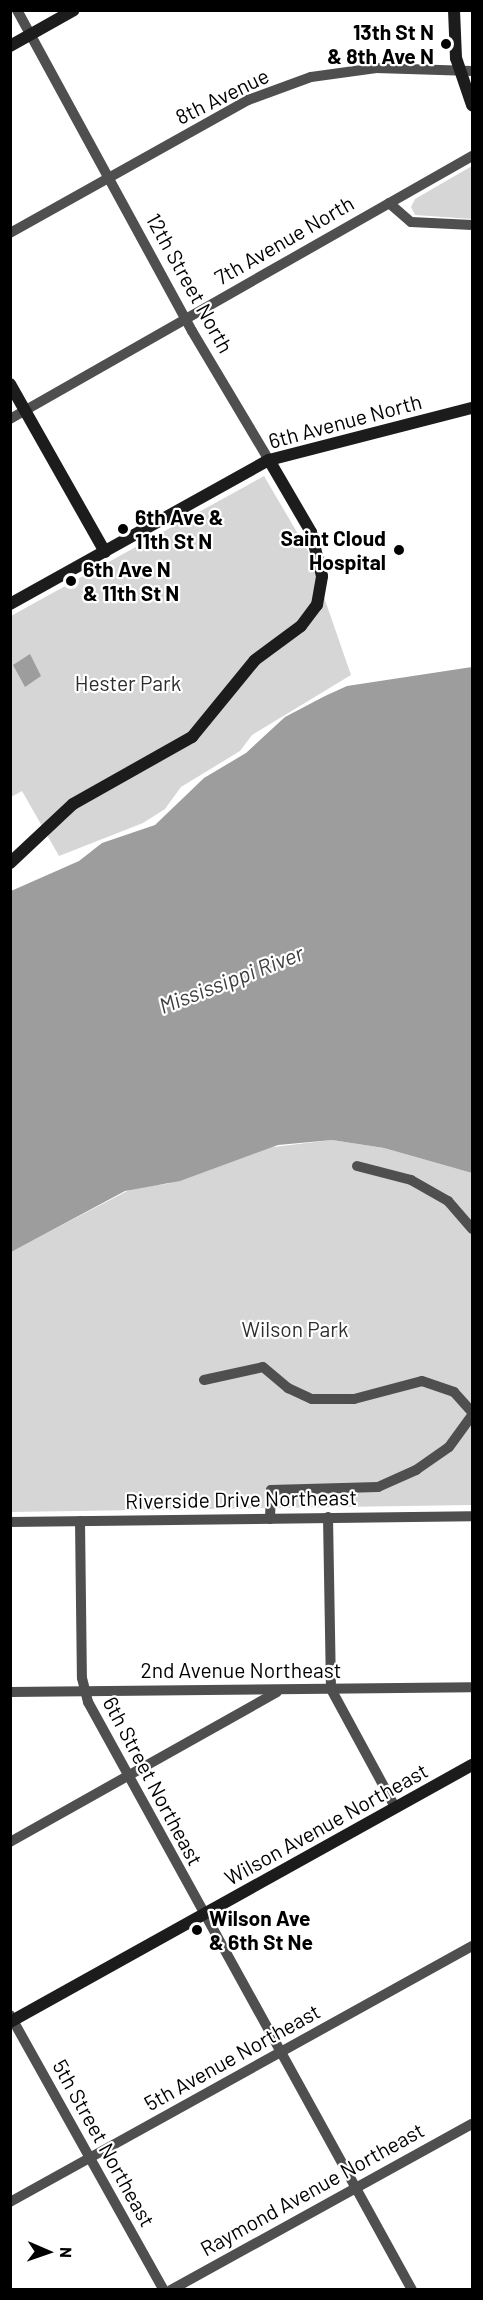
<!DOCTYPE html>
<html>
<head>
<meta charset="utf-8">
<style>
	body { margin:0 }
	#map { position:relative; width:483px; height:2300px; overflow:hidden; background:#fff; font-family:Barlow,sans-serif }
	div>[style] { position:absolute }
	.green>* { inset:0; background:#d6d6d6 }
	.water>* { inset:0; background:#9d9d9d }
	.street>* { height:10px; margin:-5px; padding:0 5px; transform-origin:5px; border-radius:5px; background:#4f4f4f }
	.secondary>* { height:12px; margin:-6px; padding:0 6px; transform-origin:6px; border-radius:6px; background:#1c1c1c }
	.dots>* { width:16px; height:16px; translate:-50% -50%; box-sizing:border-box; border:3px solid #fff; border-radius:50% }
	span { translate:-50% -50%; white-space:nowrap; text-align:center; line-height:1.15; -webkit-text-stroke:4.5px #fff; paint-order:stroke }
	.poi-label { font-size:21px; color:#000; font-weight:700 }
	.right { translate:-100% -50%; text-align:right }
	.left { translate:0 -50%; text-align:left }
	.street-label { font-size:21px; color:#000 }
	.park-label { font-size:21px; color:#2d2d2d }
	.water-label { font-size:22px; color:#3e3e3e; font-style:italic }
	.frame { position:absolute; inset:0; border:12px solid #000; pointer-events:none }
	.north { position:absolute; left:18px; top:2222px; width:60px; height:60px; -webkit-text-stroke:4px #fff; paint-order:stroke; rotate:92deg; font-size:16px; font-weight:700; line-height:24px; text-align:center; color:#000 }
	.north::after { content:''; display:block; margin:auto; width:21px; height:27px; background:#000; clip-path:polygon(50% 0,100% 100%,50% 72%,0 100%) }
</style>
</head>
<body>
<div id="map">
	<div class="green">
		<div style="clip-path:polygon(472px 166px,472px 219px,415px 215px,411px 207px,415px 199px)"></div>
		<div style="clip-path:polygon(264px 476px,308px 551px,351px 675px,252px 735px,240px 751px,181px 787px,165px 809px,143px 823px,59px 856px,22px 791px,11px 797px,11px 616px)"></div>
		<div style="clip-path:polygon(332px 1140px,384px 1148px,472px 1173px,472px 1505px,11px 1512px,10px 1252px,135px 1187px,167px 1184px,265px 1148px)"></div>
	</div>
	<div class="water">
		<div style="clip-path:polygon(30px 654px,41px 676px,25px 687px,13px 665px)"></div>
		<div style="clip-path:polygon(472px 667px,472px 1173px,384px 1148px,332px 1140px,278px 1145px,180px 1181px,125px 1191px,11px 1252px,11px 891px,79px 861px,102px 843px,155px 825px,204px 778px,246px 753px,285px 717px,325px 696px,347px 686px)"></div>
	</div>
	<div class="street">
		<div style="left:17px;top:10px;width:366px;rotate:61.4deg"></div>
		<div style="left:192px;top:331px;width:150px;rotate:59.2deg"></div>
		<div style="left:389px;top:203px;width:29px;rotate:41deg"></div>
		<div style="left:411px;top:222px;width:61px;rotate:2.8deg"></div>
		<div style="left:10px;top:233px;width:273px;rotate:-29.2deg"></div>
		<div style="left:248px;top:100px;width:67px;rotate:-20.1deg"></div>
		<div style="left:311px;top:77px;width:66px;rotate:-7.9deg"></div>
		<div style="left:376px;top:68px;width:96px;rotate:1.8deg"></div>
		<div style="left:10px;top:419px;width:532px;rotate:-29.65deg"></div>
		<div style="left:357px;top:1166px;width:56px;rotate:14.5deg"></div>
		<div style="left:411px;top:1180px;width:43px;rotate:29.6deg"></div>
		<div style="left:448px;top:1201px;width:37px;rotate:49deg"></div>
		<div style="left:204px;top:1380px;width:60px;rotate:-12.4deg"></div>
		<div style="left:263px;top:1367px;width:33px;rotate:40deg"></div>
		<div style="left:288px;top:1388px;width:26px;rotate:25deg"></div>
		<div style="left:312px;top:1399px;width:42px"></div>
		<div style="left:354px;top:1399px;width:70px;rotate:-14.8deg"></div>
		<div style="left:422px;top:1381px;width:34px;rotate:19deg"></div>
		<div style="left:454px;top:1392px;width:27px;rotate:48deg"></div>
		<div style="left:328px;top:1517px;width:172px;rotate:89deg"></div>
		<div style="left:331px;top:1689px;width:134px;rotate:61.5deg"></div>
		<div style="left:270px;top:1519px;width:29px;rotate:-88deg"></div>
		<div style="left:271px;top:1490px;width:107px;rotate:-1.6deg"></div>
		<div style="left:378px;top:1487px;width:42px;rotate:-24.1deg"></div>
		<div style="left:416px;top:1470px;width:40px;rotate:-34.9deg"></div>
		<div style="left:449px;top:1447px;width:39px;rotate:-54deg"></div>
		<div style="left:80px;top:1521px;width:157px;rotate:89.3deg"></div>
		<div style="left:82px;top:1678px;width:25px;rotate:76deg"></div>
		<div style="left:88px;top:1702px;width:671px;rotate:61.14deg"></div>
		<div style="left:10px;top:1522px;width:462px;rotate:-0.7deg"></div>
		<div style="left:10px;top:1692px;width:462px;rotate:-0.6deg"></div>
		<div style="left:10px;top:1842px;width:306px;rotate:-29.3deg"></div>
		<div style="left:10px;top:2015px;width:315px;rotate:60.8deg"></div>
		<div style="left:10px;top:2202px;width:528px;rotate:-28.99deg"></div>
		<div style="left:171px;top:2290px;width:344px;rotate:-28.9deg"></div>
	</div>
	<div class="secondary">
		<div style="left:454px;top:10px;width:48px;rotate:87.6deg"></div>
		<div style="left:456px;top:58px;width:50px;rotate:71.2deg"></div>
		<div style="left:10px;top:46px;width:73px;rotate:-29.4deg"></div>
		<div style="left:10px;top:384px;width:193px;rotate:60.5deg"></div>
		<div style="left:10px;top:604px;width:296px;rotate:-29.1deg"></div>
		<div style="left:269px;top:460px;width:210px;rotate:-14.4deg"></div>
		<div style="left:10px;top:863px;width:86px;rotate:-43.1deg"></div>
		<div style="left:73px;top:804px;width:137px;rotate:-29.4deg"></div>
		<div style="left:192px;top:737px;width:99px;rotate:-50.7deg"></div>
		<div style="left:255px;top:660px;width:57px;rotate:-36.5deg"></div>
		<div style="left:301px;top:626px;width:26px;rotate:-53deg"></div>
		<div style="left:317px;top:605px;width:29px;rotate:-80deg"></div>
		<div style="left:322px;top:576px;width:45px;rotate:-104deg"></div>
		<div style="left:311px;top:532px;width:83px;rotate:-120.3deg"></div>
		<div style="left:10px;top:2022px;width:529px;rotate:-29.09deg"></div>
	</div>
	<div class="dots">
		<div style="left:446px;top:44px;background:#000"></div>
		<div style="left:123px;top:529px;background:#000"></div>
		<div style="left:399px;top:550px;background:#000"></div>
		<div style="left:71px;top:581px;background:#000"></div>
		<div style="left:197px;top:1930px;background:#000"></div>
	</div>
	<div class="poi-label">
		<span class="right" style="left:434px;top:44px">13th St N<br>&amp; 8th Ave N</span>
		<span class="left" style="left:135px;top:529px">6th Ave &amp;<br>11th St N</span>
		<span class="right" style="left:386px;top:550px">Saint Cloud<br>Hospital</span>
		<span class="left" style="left:83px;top:581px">6th Ave N<br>&amp; 11th St N</span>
		<span class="left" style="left:209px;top:1930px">Wilson Ave<br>&amp; 6th St Ne</span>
	</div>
	<div class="street-label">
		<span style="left:222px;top:96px;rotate:-26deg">8th Avenue</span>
		<span style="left:284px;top:240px;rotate:-30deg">7th Avenue North</span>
		<span style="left:190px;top:283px;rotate:61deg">12th Street North</span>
		<span style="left:345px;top:421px;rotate:-15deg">6th Avenue North</span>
		<span style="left:241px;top:1499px;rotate:-1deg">Riverside Drive Northeast</span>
		<span style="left:241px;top:1670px">2nd Avenue Northeast</span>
		<span style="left:153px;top:1781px;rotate:62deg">6th Street Northeast</span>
		<span style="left:326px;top:1824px;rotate:-29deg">Wilson Avenue Northeast</span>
		<span style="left:232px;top:2057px;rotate:-29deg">5th Avenue Northeast</span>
		<span style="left:104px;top:2143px;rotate:61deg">5th Street Northeast</span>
		<span style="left:312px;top:2189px;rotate:-29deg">Raymond Avenue Northeast</span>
	</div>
	<div class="park-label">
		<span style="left:128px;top:683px">Hester Park</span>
		<span style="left:295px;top:1329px">Wilson Park</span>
	</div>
	<div class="water-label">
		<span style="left:231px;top:979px;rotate:-21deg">Mississippi River</span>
	</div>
	<div class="frame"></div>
	<div class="north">N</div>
</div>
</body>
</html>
